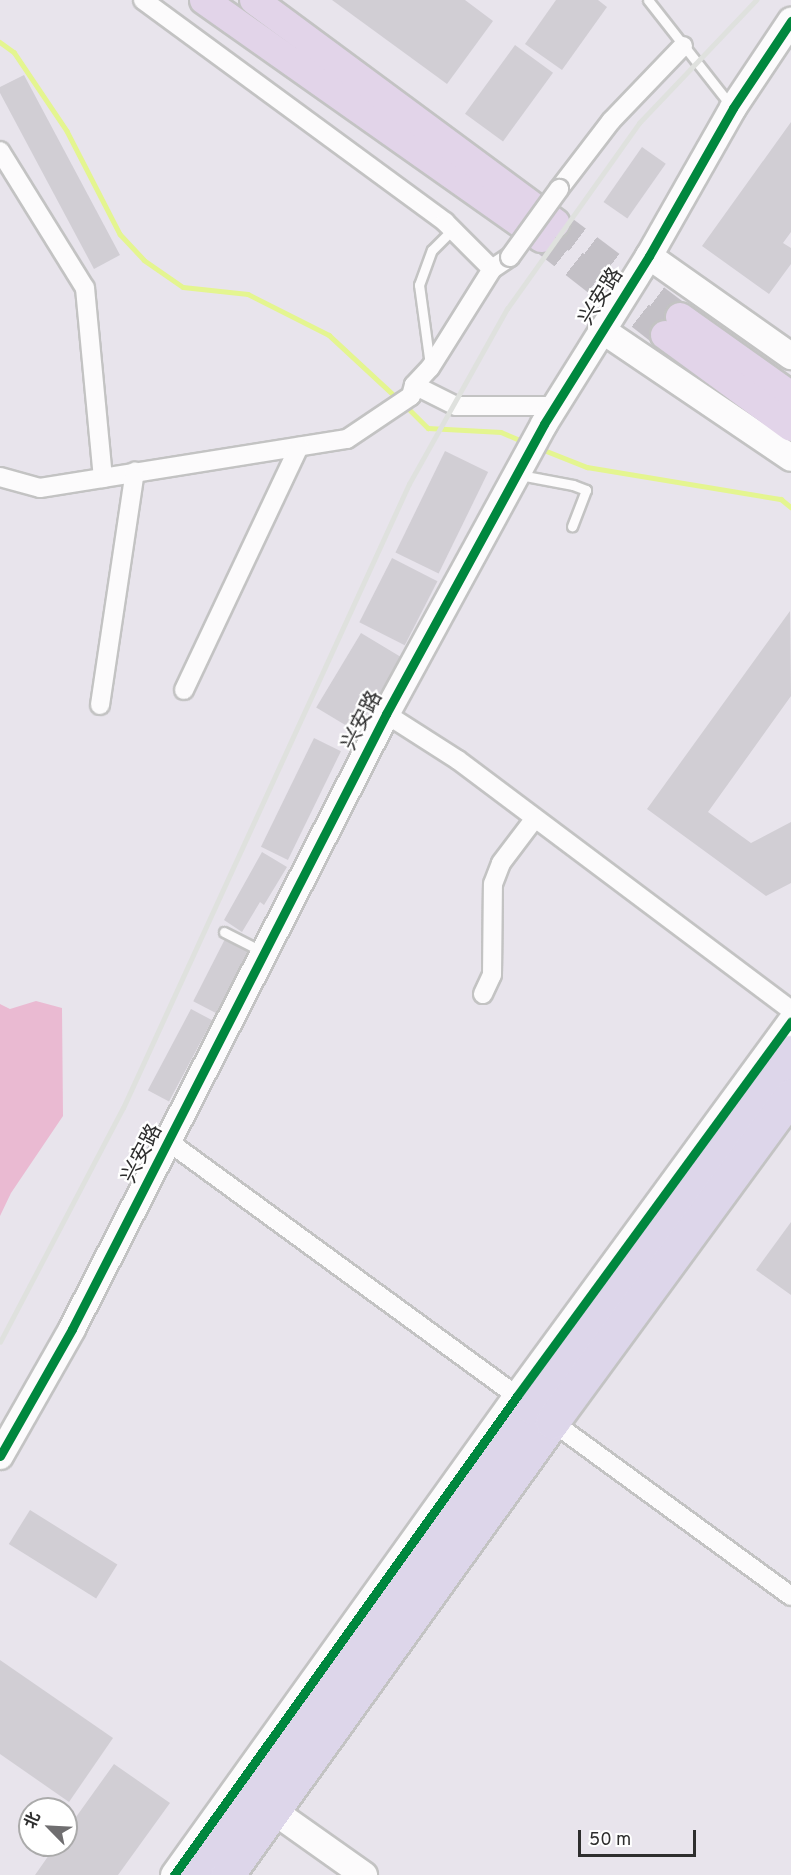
<!DOCTYPE html>
<html>
<head>
<meta charset="utf-8">
<style>
	body { margin:0 }
	#map { position:relative; width:791px; height:1875px; overflow:hidden; background:#e8e4ec; font-family:Overpass,"Noto Sans SC",sans-serif }
	div>[style] { position:absolute }
	.green>* { inset:0; background:#eabad2 }
	.stream>* { height:4.5px; margin:-2.25px; padding:0 2.25px; transform-origin:2.25px; border-radius:2.25px; background:#e4f590 }
	.building>* { inset:0; background:#d1ced4; transform-origin:0 0 }
	.primary-tunnel>* { height:28px; margin-top:-14px; transform-origin:0; background:repeating-linear-gradient(90deg,#c3c0c6 0 28px,transparent 0 42px) }
	.roads { filter:drop-shadow(2px 0 #c3c3c3) drop-shadow(-2px 0 #c3c3c3) drop-shadow(0 2px #c3c3c3) drop-shadow(0 -2px #c3c3c3) }
	.lane>* { height:9px; margin:-4.5px; padding:0 4.5px; transform-origin:4.5px; border-radius:4.5px; background:#fcfbfc }
	.street>* { height:18px; margin:-9px; padding:0 9px; transform-origin:9px; border-radius:9px; background:#fcfbfc }
	.secondary>* { height:26px; margin:-13px; padding:0 13px; transform-origin:13px; border-radius:13px; background:#fcfbfc }
	.primary>* { height:28px; margin:-14px; padding:0 14px; transform-origin:14px; border-radius:14px; background:#e2d4e9 }
	.highway>* { height:33px; margin:-16.5px; padding:0 16.5px; transform-origin:16.5px; border-radius:16.5px; background:#ddd6ea }
	.rail>* { height:4.5px; margin:-2.25px; padding:0 2.25px; transform-origin:2.25px; border-radius:2.25px; background:#dfe1de }
	.bridges { filter:drop-shadow(2px 0 #c3c3c3) drop-shadow(-2px 0 #c3c3c3) drop-shadow(0 2px #c3c3c3) drop-shadow(0 -2px #c3c3c3) }
	.street-bridge>* { height:18px; margin:-9px; padding:0 9px; transform-origin:9px; border-radius:9px; background:#fcfbfc }
	.cycleway>* { height:9px; margin:-4.5px; padding:0 4.5px; transform-origin:4.5px; border-radius:4.5px; background:#00873e }
	span { translate:-50% -50%; white-space:nowrap; text-align:center; line-height:1.15; -webkit-text-stroke:4.5px #fff; paint-order:stroke }
	.street-label { font-size:21px; color:#2e2e2e }
	.north { position:absolute; left:18px; top:1797px; width:60px; height:60px; box-sizing:border-box; background:#fff; border:2px solid #ababab; border-radius:50%; rotate:294deg; font-size:16px; font-weight:700; line-height:24px; text-align:center; color:#2e2e2e }
	.north::after { content:''; display:block; margin:auto; width:21px; height:27px; background:#6f6e70; clip-path:polygon(50% 0,100% 100%,50% 72%,0 100%) }
	.scale { position:absolute; left:578px; top:1830px; width:118px; height:27px; box-sizing:border-box; border:3px solid #2e2e2e; border-top:0; padding-left:8px; font-size:18px; line-height:21px; white-space:nowrap; color:#2e2e2e; -webkit-text-stroke:4px #fff; paint-order:stroke }
</style>
</head>
<body>
<div id="map">
	<div class="green">
		<div style="clip-path:polygon(36px 1001px,62px 1008px,63px 1116px,11px 1193px,0 1216px,0 1004px,10px 1009px)"></div>
	</div>
	<div class="stream">
		<div style="left:0;top:42px;width:17px;rotate:36deg"></div>
		<div style="left:14px;top:52px;width:95px;rotate:56.1deg"></div>
		<div style="left:67px;top:131px;width:116px;rotate:62.8deg"></div>
		<div style="left:120px;top:234px;width:35px;rotate:47deg"></div>
		<div style="left:144px;top:260px;width:47px;rotate:34.7deg"></div>
		<div style="left:183px;top:287px;width:65px;rotate:6.1deg"></div>
		<div style="left:248px;top:294px;width:91px;rotate:26.8deg"></div>
		<div style="left:329px;top:335px;width:94px;rotate:42.8deg"></div>
		<div style="left:404px;top:404px;width:34px;rotate:45deg"></div>
		<div style="left:428px;top:428px;width:73px;rotate:3.1deg"></div>
		<div style="left:501px;top:432px;width:26px;rotate:23deg"></div>
		<div style="left:539px;top:448px;width:52px;rotate:21.6deg"></div>
		<div style="left:587px;top:467px;width:197px;rotate:9.4deg"></div>
		<div style="left:781px;top:499px;width:13px;rotate:39deg"></div>
	</div>
	<div class="building">
		<div style="clip-path:polygon(332px 0,465px 0,493px 21px,447px 84px)"></div>
		<div style="clip-path:polygon(556px 0,598px 0,607px 7px,562px 70px,525px 44px)"></div>
		<div style="left:515px;top:45px;width:47px;height:85px;rotate:36deg"></div>
		<div style="clip-path:polygon(24px 75px,120px 255px,94px 269px,0 93px,0 87px)"></div>
		<div style="clip-path:polygon(791px 122px,791px 232px,783px 243px,791px 248px,791px 264px,769px 294px,702px 246px)"></div>
		<div style="left:642px;top:147px;width:29px;height:67px;rotate:35deg"></div>
		<div style="left:445px;top:451px;width:48px;height:113px;rotate:26deg"></div>
		<div style="left:392px;top:558px;width:51px;height:72px;rotate:27deg"></div>
		<div style="clip-path:polygon(790px 611px,791px 696px,708px 812px,751px 843px,791px 822px,791px 883px,766px 896px,647px 809px)"></div>
		<div style="left:361px;top:633px;width:47px;height:87px;rotate:31deg"></div>
		<div style="left:314px;top:738px;width:30px;height:121px;rotate:26deg"></div>
		<div style="clip-path:polygon(262px 852px,287px 867px,264px 905px,260px 902px,242px 932px,224px 920px)"></div>
		<div style="left:225px;top:939px;width:27px;height:70px;rotate:27deg"></div>
		<div style="left:191px;top:1009px;width:24px;height:92px;rotate:28deg"></div>
		<div style="clip-path:polygon(791px 1222px,791px 1295px,756px 1270px)"></div>
		<div style="left:30px;top:1510px;width:103px;height:40px;rotate:32deg"></div>
		<div style="clip-path:polygon(0 1660px,113px 1738px,69px 1802px,0 1754px)"></div>
		<div style="clip-path:polygon(114px 1764px,170px 1803px,118px 1875px,35px 1875px,56px 1845px,66px 1845px,66px 1831px)"></div>
	</div>
	<div class="primary-tunnel">
		<div style="left:555px;top:223px;width:156px;rotate:36.9deg"></div>
		<div style="left:541px;top:238px;width:157px;rotate:38deg"></div>
	</div>
	<div class="roads">
		<div class="lane">
			<div style="left:648px;top:0;width:136px;rotate:51.9deg"></div>
			<div style="left:430px;top:365px;width:81px;rotate:-97.8deg"></div>
			<div style="left:419px;top:285px;width:37px;rotate:-70deg"></div>
			<div style="left:432px;top:250px;width:30px;rotate:-45deg"></div>
			<div style="left:520px;top:475px;width:54px;rotate:10.7deg"></div>
			<div style="left:573px;top:485px;width:14px;rotate:21deg"></div>
			<div style="left:586px;top:490px;width:39px;rotate:111deg"></div>
			<div style="left:224px;top:932px;width:44px;rotate:27.1deg"></div>
		</div>
		<div class="street">
			<div style="left:143px;top:0;width:375px;rotate:36.3deg"></div>
			<div style="left:445px;top:222px;width:66px;rotate:45deg"></div>
			<div style="left:0;top:151px;width:161px;rotate:58.2deg"></div>
			<div style="left:85px;top:288px;width:191px;rotate:84.6deg"></div>
			<div style="left:559px;top:189px;width:86px;rotate:-52.6deg"></div>
			<div style="left:611px;top:121px;width:104px;rotate:-46.2deg"></div>
			<div style="left:414px;top:385px;width:47px;rotate:26.6deg"></div>
			<div style="left:456px;top:406px;width:99px"></div>
			<div style="left:0;top:477px;width:41px;rotate:15.4deg"></div>
			<div style="left:40px;top:488px;width:311px;rotate:-9.1deg"></div>
			<div style="left:347px;top:439px;width:77px;rotate:-33.9deg"></div>
			<div style="left:411px;top:396px;width:11px;rotate:-75deg"></div>
			<div style="left:414px;top:385px;width:23px;rotate:-47deg"></div>
			<div style="left:430px;top:368px;width:117px;rotate:-57.9deg"></div>
			<div style="left:492px;top:269px;width:22px;rotate:-34deg"></div>
			<div style="left:184px;top:690px;width:269px;rotate:-64.7deg"></div>
			<div style="left:100px;top:705px;width:236px;rotate:-81.5deg"></div>
			<div style="left:386px;top:714px;width:85px;rotate:32.6deg"></div>
			<div style="left:458px;top:760px;width:416px;rotate:36.9deg"></div>
			<div style="left:483px;top:994px;width:21px;rotate:-65deg"></div>
			<div style="left:492px;top:975px;width:91px;rotate:-89.4deg"></div>
			<div style="left:493px;top:884px;width:22px;rotate:-69deg"></div>
			<div style="left:501px;top:863px;width:56px;rotate:-52.9deg"></div>
			<div style="left:169px;top:1142px;width:770px;rotate:36.13deg"></div>
		</div>
		<div class="secondary">
			<div style="left:649px;top:256px;width:174px;rotate:35.2deg"></div>
			<div style="left:602px;top:330px;width:228px;rotate:34.1deg"></div>
			<div style="left:0;top:1456px;width:146px;rotate:-60.4deg"></div>
			<div style="left:72px;top:1329px;width:691px;rotate:-62.95deg"></div>
			<div style="left:386px;top:714px;width:330px;rotate:-61.4deg"></div>
			<div style="left:544px;top:424px;width:198px;rotate:-58deg"></div>
			<div style="left:649px;top:256px;width:170px;rotate:-60.4deg"></div>
			<div style="left:733px;top:108px;width:105px;rotate:-56.3deg"></div>
			<div style="left:258px;top:1800px;width:130px;rotate:35.3deg"></div>
			<div style="left:174px;top:1875px;width:589px;rotate:-54.39deg"></div>
			<div style="left:517px;top:1396px;width:464px;rotate:-53.8deg"></div>
		</div>
		<div class="primary">
			<div style="left:204px;top:0;width:413px;rotate:35.2deg"></div>
			<div style="left:254px;top:0;width:375px;rotate:36.5deg"></div>
			<div style="left:680px;top:317px;width:136px;rotate:35.4deg"></div>
			<div style="left:665px;top:335px;width:156px;rotate:36.1deg"></div>
		</div>
		<div class="highway">
			<div style="left:196px;top:1875px;width:576px;rotate:-54.4deg"></div>
			<div style="left:531px;top:1407px;width:440px;rotate:-53.8deg"></div>
			<div style="left:227px;top:1875px;width:558px;rotate:-54.34deg"></div>
			<div style="left:552px;top:1422px;width:404px;rotate:-53.8deg"></div>
		</div>
	</div>
	<div class="rail">
		<div style="left:0;top:1342px;width:264px;rotate:-62.3deg"></div>
		<div style="left:123px;top:1108px;width:686px;rotate:-65.38deg"></div>
		<div style="left:409px;top:484px;width:201px;rotate:-60.8deg"></div>
		<div style="left:507px;top:309px;width:228px;rotate:-54.6deg"></div>
		<div style="left:639px;top:123px;width:170px;rotate:-46.4deg"></div>
	</div>
	<div class="bridges">
		<div class="street-bridge">
			<div style="left:510px;top:257px;width:84px;rotate:-54.2deg"></div>
		</div>
	</div>
	<div class="cycleway">
		<div style="left:0;top:1456px;width:146px;rotate:-60.4deg"></div>
		<div style="left:72px;top:1329px;width:691px;rotate:-62.95deg"></div>
		<div style="left:386px;top:714px;width:330px;rotate:-61.4deg"></div>
		<div style="left:544px;top:424px;width:198px;rotate:-58deg"></div>
		<div style="left:649px;top:256px;width:170px;rotate:-60.4deg"></div>
		<div style="left:733px;top:108px;width:105px;rotate:-56.3deg"></div>
		<div style="left:174px;top:1875px;width:589px;rotate:-54.39deg"></div>
		<div style="left:517px;top:1396px;width:464px;rotate:-53.8deg"></div>
	</div>
	<div class="street-label">
		<span style="left:602px;top:297px;rotate:-58deg">兴安路</span>
		<span style="left:363px;top:721px;rotate:-63deg">兴安路</span>
		<span style="left:143px;top:1154px;rotate:-63deg">兴安路</span>
	</div>
	<div class="north">北</div>
	<div class="scale">50 m</div>
</div>
</body>
</html>
